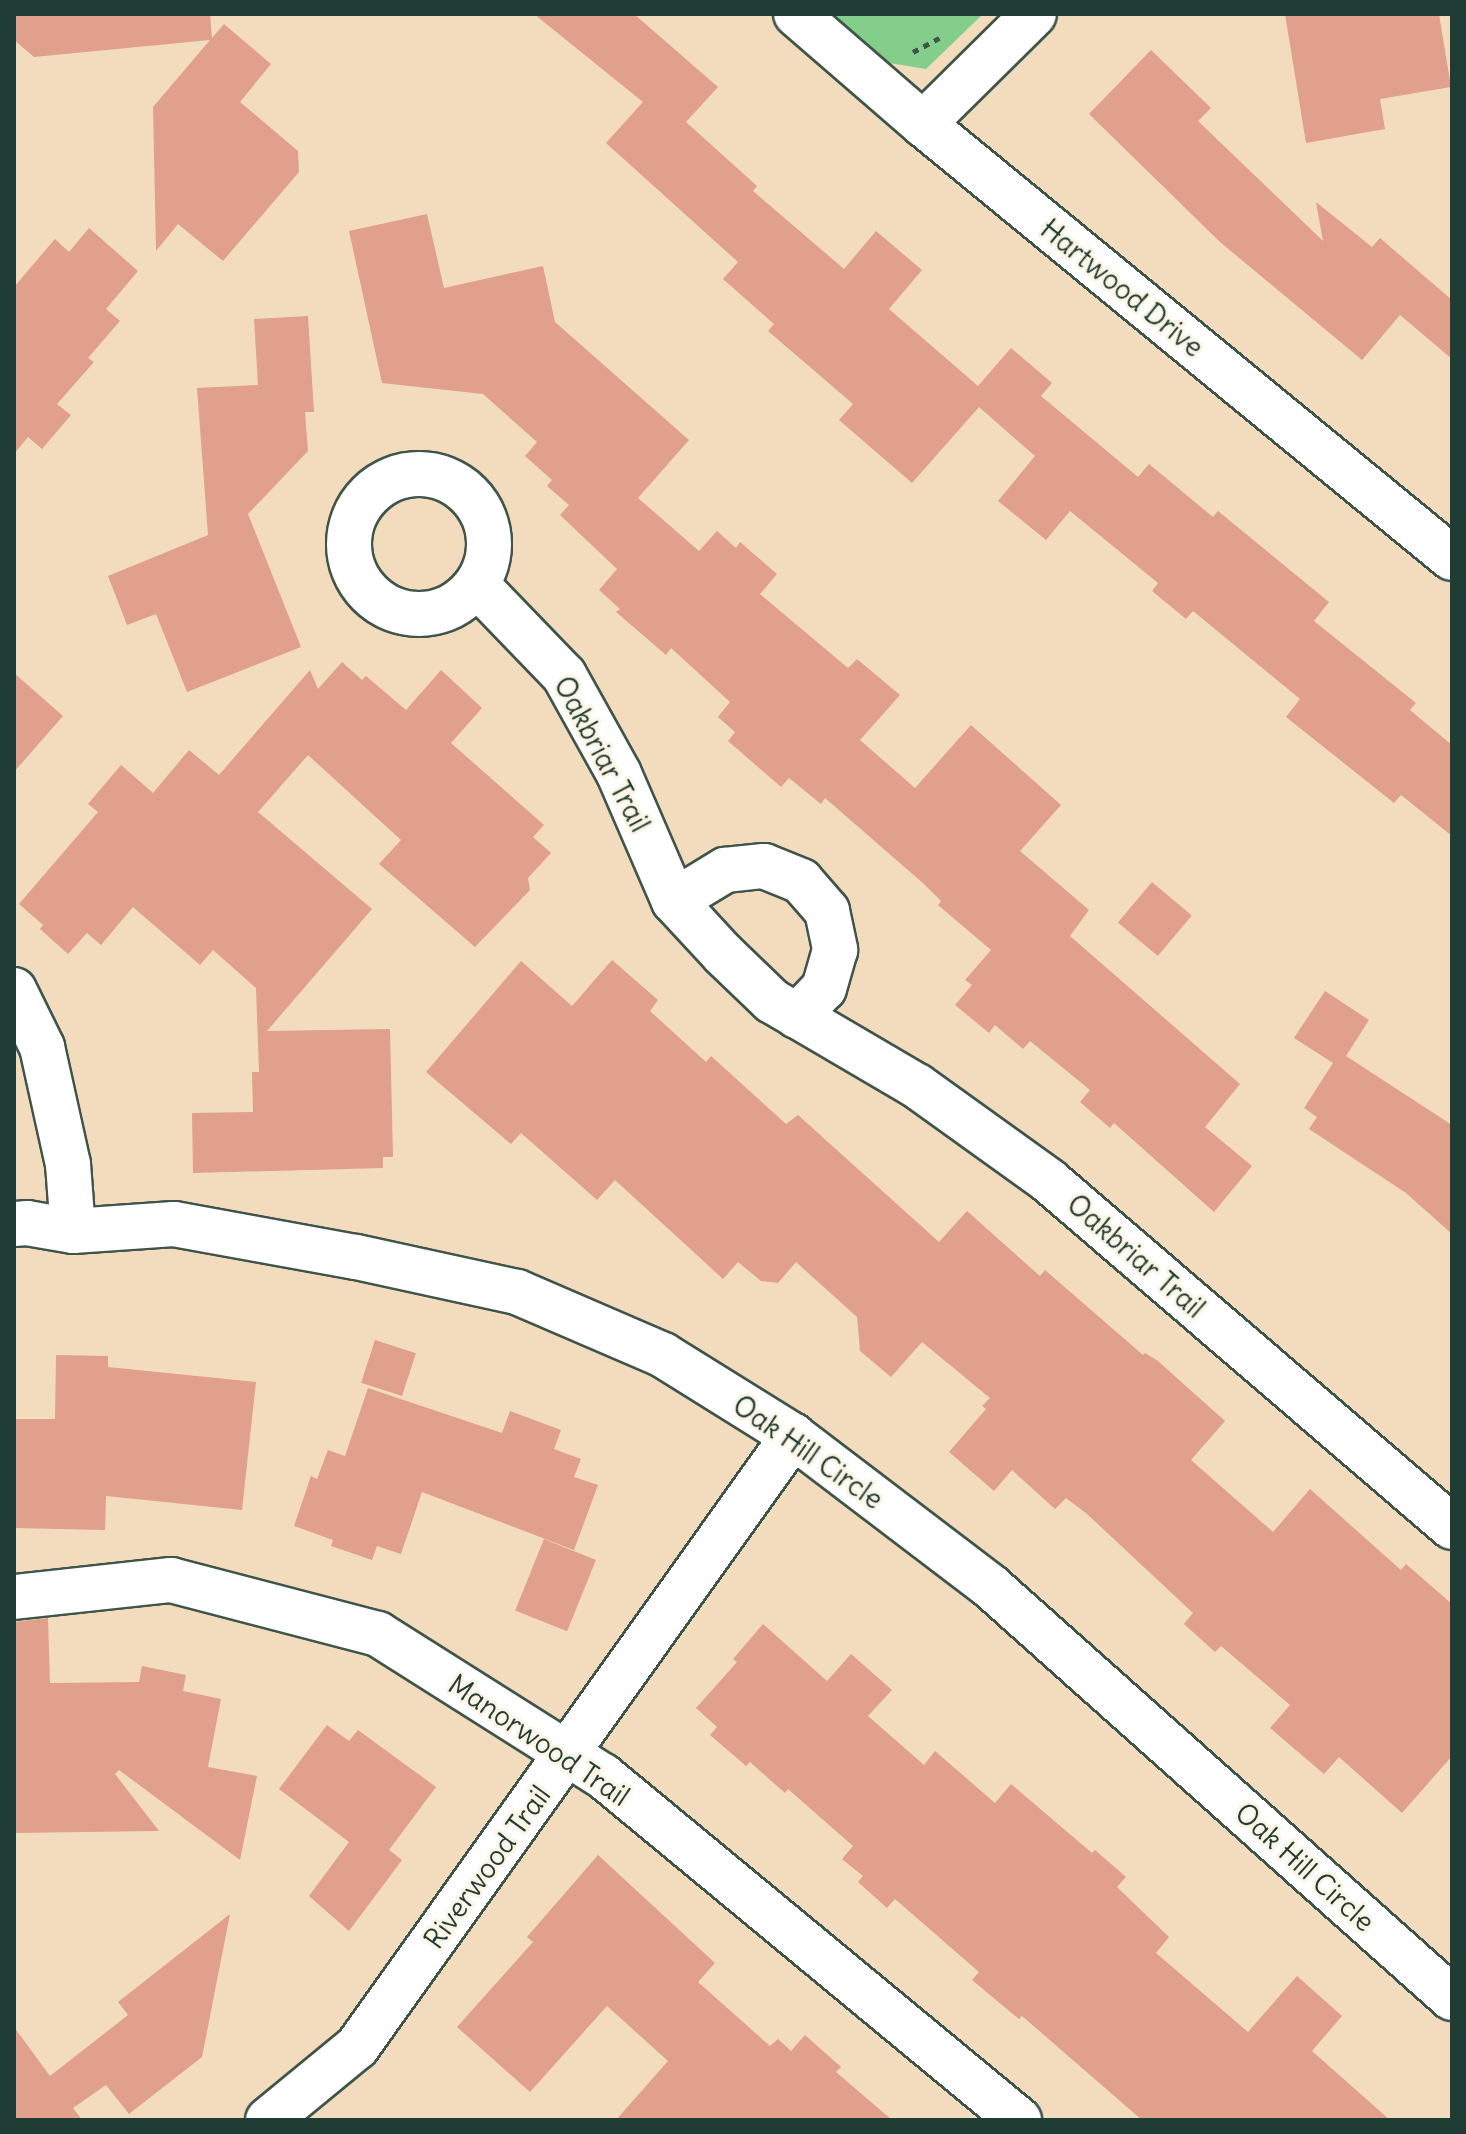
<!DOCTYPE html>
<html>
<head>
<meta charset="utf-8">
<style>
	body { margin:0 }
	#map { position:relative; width:1466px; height:2134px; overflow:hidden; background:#f3dcbd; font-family:Delius,sans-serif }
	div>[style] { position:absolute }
	.green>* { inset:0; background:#84ce8b }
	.building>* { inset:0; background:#e0a08b; transform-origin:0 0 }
	.path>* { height:5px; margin-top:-2.5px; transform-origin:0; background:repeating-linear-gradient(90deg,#3f5549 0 6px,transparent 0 12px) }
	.roads { filter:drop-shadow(2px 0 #3f5549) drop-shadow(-2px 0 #3f5549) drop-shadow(0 2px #3f5549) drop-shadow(0 -2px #3f5549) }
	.street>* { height:44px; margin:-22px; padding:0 22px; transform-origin:22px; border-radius:22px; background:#fff }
	.street>.ring { margin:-22px; padding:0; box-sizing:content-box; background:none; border:44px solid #fff; border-radius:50% }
	span { translate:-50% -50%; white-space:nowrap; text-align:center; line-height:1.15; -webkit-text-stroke:6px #fcf5e5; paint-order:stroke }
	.street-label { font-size:28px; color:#1f3d34 }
	.frame { position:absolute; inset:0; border:16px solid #1f3d34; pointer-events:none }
</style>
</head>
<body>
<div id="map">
	<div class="green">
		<div style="clip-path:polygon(828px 14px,983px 14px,926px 69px,883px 62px)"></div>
	</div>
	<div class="building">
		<div style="clip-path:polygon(14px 14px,210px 14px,212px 38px,224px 24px,271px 64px,240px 102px,298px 151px,299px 172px,223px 261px,178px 224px,156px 251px,153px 107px,210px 40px,34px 57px,14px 40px)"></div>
		<div style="clip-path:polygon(534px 14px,634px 14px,718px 87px,686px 122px,757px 186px,753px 191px,844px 269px,876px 231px,922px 270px,889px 309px,978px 386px,1011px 348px,1052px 383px,1041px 396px,1138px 477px,1149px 464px,1213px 517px,1218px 511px,1329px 602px,1314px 621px,1416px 703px,1410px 710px,1452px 745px,1452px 836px,1401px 795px,1394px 803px,1286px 717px,1300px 699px,1193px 611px,1186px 619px,1152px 591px,1158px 583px,1070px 511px,1046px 540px,998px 501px,1035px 456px,979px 407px,912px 483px,839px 420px,853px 404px,768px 331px,774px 324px,723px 279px,738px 262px,606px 143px,643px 102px)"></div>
		<div style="clip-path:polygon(1285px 14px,1439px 14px,1451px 87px,1380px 99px,1385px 129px,1306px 143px)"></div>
		<div style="clip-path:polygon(1151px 50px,1211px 108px,1198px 121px,1323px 241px,1316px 202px,1372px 247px,1380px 238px,1452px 300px,1452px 359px,1400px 315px,1362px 360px,1220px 242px,1089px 114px)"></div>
		<div style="clip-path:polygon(427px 214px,444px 288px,543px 266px,555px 322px,689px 440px,638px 498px,699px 551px,717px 531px,736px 548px,740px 542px,777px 574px,760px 594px,848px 668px,857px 659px,900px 695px,860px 740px,915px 788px,971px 725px,1061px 805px,1020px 851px,1089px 910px,1070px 936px,1240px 1084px,1205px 1127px,1252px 1166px,1214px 1212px,1114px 1123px,1110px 1128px,1080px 1102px,1090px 1090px,1030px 1041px,1023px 1049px,995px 1025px,989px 1033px,955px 1005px,972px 985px,965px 980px,991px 950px,938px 905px,941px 901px,924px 884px,825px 798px,821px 804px,789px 778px,781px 787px,728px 741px,735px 732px,718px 717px,730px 702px,671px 648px,666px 655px,616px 612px,620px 609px,599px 590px,617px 569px,560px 515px,569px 505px,547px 486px,552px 480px,525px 456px,537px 442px,483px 394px,382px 383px,349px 231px)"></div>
		<div style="clip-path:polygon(89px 228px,138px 271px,106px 309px,120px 321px,88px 358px,94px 362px,57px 404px,71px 415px,42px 449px,28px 437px,14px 454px,14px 287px,55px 239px,69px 252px)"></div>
		<div style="clip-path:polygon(308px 316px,314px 412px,305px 412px,308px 451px,248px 514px,301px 647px,187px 692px,156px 614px,127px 625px,108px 576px,208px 535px,197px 388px,258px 385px,254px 319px)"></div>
		<div style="clip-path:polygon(342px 662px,362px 680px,366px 676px,406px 710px,441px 670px,482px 708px,451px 743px,544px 825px,533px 837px,551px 853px,528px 878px,530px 890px,475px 947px,379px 864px,401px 840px,308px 755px,258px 812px,372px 909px,267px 1031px,390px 1029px,393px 1157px,383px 1157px,383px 1168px,193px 1173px,192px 1113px,253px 1112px,252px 1072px,259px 1072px,256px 988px,213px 950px,200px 965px,133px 907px,101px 945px,87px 933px,68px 954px,40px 929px,43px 925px,19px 904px,98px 812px,88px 804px,121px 765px,153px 793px,189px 750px,219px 775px,310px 670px,318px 689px)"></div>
		<div style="clip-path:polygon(14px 673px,63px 716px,14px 772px)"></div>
		<div style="left:1152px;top:882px;width:52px;height:53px;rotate:40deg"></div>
		<div style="clip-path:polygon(612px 960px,658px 1000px,650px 1011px,706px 1062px,711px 1056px,786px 1124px,798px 1115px,939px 1242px,967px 1211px,1040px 1276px,1045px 1270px,1143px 1355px,1145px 1353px,1158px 1361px,1225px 1421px,1191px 1460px,1273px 1532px,1310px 1489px,1401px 1570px,1406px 1564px,1452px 1604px,1452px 1756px,1402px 1813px,1339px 1757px,1324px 1774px,1270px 1728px,1290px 1705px,1221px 1646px,1215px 1652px,1184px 1624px,1193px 1613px,1087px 1514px,1066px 1498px,1055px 1509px,1012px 1470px,994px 1491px,949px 1452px,986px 1409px,982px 1406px,990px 1398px,922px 1342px,891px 1377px,860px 1351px,857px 1317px,796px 1262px,778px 1283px,761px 1281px,738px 1262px,723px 1279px,615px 1180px,597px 1200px,521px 1133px,511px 1144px,426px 1072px,521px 961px,572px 1006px)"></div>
		<div style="clip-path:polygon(1325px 991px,1369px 1020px,1346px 1056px,1452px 1125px,1452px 1234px,1406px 1193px,1309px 1129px,1317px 1117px,1304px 1108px,1333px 1063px,1294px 1038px)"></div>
		<div style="left:375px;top:1340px;width:43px;height:45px;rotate:18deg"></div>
		<div style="clip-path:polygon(56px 1355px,108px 1356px,108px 1367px,256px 1382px,242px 1510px,106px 1496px,105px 1530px,15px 1528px,14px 1419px,55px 1419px)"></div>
		<div style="clip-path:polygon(368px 1388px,502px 1433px,510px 1411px,561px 1430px,554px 1449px,581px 1459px,574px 1477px,598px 1485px,574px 1550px,422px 1492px,401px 1554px,377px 1546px,372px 1560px,331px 1546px,333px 1540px,294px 1526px,311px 1476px,317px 1479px,328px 1450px,345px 1456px)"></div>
		<div style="left:544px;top:1539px;width:56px;height:77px;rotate:22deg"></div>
		<div style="clip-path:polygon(48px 1618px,50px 1683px,139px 1682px,142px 1666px,186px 1675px,183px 1691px,221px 1699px,208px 1767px,257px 1776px,240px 1860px,119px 1770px,115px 1774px,159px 1831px,14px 1833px,14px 1622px)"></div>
		<div style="clip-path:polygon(763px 1624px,827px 1681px,851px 1654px,892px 1690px,868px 1716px,924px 1765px,935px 1751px,995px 1803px,1011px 1784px,1092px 1853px,1095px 1850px,1126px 1877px,1117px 1887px,1169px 1937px,1156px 1953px,1248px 2032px,1297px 1976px,1342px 2016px,1312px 2051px,1390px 2120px,1142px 2120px,1022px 2016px,1019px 2019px,972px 1980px,979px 1972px,895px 1899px,887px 1908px,858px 1882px,863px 1876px,842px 1859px,853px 1846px,788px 1789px,785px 1793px,750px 1762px,746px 1766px,710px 1735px,717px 1727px,696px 1708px,737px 1662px,733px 1659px)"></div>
		<div style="clip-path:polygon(327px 1725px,349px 1741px,358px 1730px,436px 1787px,389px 1850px,402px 1860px,349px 1931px,309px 1896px,349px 1842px,279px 1789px)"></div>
		<div style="clip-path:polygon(598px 1855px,715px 1963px,698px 1982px,770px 2046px,778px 2039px,791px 2051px,805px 2035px,841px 2067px,836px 2072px,892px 2120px,616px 2120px,668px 2061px,607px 2006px,530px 2092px,457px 2027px,533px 1942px,527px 1937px)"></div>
		<div style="clip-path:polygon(230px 1914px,202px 2057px,129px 2114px,106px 2085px,73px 2108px,82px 2120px,14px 2120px,14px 2027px,50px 2076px,128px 2015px,118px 2002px)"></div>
	</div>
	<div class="path">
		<div style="left:913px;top:52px;width:30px;rotate:-28deg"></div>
	</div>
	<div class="roads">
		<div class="street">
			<div style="left:796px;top:14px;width:168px;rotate:40.9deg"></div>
			<div style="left:923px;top:124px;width:684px;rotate:39.37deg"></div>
			<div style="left:923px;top:124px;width:156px;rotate:-44.7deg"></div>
			<div class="ring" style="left:349px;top:474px;width:96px;height:96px"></div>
			<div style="left:477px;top:585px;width:125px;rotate:46deg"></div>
			<div style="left:564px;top:675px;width:113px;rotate:60.9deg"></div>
			<div style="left:619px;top:774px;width:138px;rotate:66.6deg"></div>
			<div style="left:674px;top:901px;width:72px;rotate:47.2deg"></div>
			<div style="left:723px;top:954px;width:68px;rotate:43.8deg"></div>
			<div style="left:772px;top:1001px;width:168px;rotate:30.4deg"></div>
			<div style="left:917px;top:1086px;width:163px;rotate:35.7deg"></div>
			<div style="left:1049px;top:1181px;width:531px;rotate:40.65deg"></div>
			<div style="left:674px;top:901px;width:60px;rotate:-31.3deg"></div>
			<div style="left:725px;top:870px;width:39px;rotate:-6deg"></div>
			<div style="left:764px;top:866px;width:40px;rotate:22deg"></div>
			<div style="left:801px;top:881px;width:40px;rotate:49deg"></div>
			<div style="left:827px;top:911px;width:40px;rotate:78deg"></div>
			<div style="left:835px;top:950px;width:40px;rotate:106deg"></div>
			<div style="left:824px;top:988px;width:39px;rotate:134deg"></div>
			<div style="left:14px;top:990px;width:64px;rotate:63.8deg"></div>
			<div style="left:42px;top:1047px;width:120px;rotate:77.5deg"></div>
			<div style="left:68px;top:1164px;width:67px;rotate:85.7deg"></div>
			<div style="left:14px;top:1224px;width:13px;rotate:-4deg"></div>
			<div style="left:27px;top:1223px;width:47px;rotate:9.9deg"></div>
			<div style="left:73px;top:1231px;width:101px;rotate:-4deg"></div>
			<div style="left:174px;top:1224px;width:185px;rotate:10.3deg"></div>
			<div style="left:356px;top:1257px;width:165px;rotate:12.3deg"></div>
			<div style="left:517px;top:1292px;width:159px;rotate:23.3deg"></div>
			<div style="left:663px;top:1355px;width:153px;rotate:31.9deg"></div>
			<div style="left:793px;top:1436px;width:248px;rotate:37.3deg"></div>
			<div style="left:990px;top:1586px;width:619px;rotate:41.73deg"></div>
			<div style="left:14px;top:1597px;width:158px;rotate:-6.2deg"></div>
			<div style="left:171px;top:1580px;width:214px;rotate:14.6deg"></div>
			<div style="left:378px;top:1634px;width:266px;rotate:32.3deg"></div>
			<div style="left:603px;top:1776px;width:540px;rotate:39.59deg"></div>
			<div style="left:268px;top:2120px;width:115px;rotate:-39.4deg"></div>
			<div style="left:357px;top:2047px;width:751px;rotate:-54.49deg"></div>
		</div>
	</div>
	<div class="street-label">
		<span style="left:1122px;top:288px;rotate:39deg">Hartwood Drive</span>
		<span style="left:602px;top:754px;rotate:62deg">Oakbriar Trail</span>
		<span style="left:1136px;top:1256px;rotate:41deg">Oakbriar Trail</span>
		<span style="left:808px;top:1452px;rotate:35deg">Oak Hill Circle</span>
		<span style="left:539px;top:1740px;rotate:34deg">Manorwood Trail</span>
		<span style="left:487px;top:1867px;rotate:-54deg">Riverwood Trail</span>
		<span style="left:1305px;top:1867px;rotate:42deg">Oak Hill Circle</span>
	</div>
	<div class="frame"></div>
</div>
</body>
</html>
